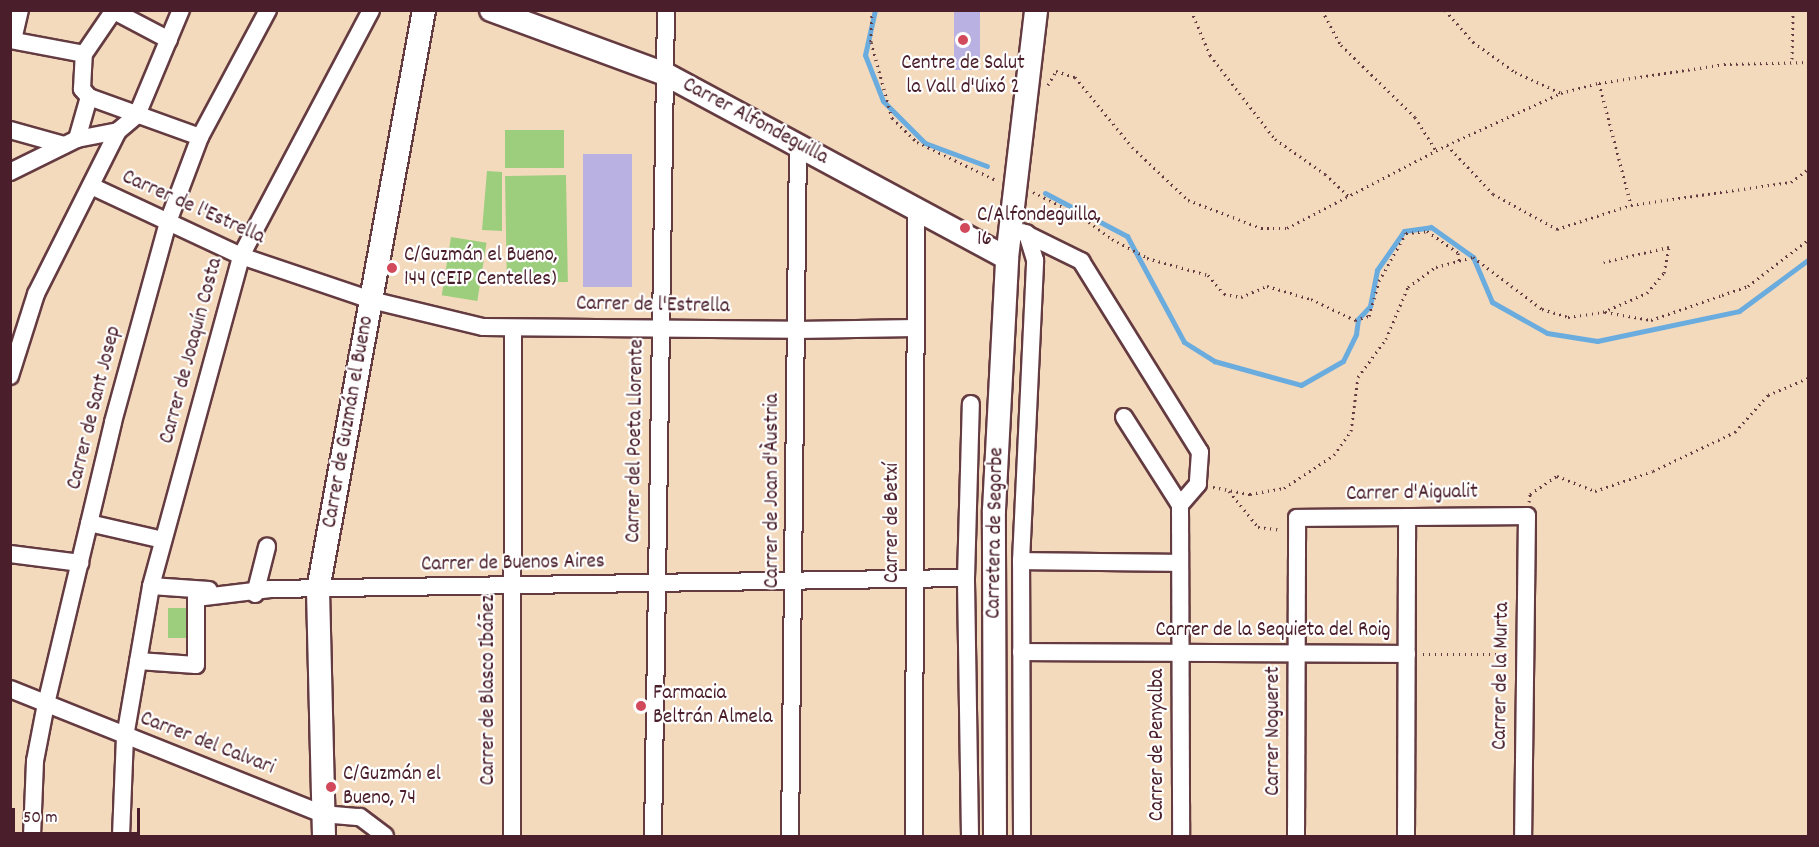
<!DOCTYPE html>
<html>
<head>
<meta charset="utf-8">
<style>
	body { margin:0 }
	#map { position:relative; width:1819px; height:847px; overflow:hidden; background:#f4dabc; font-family:Dekko,sans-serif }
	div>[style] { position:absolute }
	.green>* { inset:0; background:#9dce7e; transform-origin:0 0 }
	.stream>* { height:5px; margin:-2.5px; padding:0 2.5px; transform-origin:2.5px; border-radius:2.5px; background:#6bacdf }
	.building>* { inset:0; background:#b9b1e2; transform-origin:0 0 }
	.path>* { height:3px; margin-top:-1.5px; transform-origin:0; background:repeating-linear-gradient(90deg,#643b41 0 1.5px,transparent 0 6px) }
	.roads { filter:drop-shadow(2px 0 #643b41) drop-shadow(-2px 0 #643b41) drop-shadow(0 2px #643b41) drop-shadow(0 -2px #643b41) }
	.street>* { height:16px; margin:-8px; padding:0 8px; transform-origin:8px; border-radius:8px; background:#fff }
	.secondary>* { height:22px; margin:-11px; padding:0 11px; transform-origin:11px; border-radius:11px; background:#fff }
	.dots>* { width:16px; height:16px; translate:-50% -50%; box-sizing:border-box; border:3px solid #fff; border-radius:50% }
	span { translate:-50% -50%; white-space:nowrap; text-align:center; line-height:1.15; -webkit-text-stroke:4.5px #fff; paint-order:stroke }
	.poi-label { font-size:21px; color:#4a1f2b }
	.left { translate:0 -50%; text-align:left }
	.street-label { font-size:21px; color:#4a1f2b }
	.frame { position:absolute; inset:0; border:12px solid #4a1f2b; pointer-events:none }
	.scale { position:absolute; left:12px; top:808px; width:128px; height:27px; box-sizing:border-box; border:3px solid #4a1f2b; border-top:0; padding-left:8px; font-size:18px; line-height:21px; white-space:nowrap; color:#4a1f2b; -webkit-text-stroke:4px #fff; paint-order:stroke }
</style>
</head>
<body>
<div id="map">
	<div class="green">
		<div style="left:505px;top:130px;width:59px;height:38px"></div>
		<div style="clip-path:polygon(487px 171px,502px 172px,502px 231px,482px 230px)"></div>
		<div style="left:566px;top:175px;width:107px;height:61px;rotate:89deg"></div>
		<div style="left:451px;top:237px;width:36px;height:59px;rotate:9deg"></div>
		<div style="left:168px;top:608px;width:18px;height:30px"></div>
	</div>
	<div class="stream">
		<div style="left:875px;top:10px;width:46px;rotate:102.5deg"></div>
		<div style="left:865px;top:55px;width:49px;rotate:68.6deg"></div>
		<div style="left:883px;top:101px;width:59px;rotate:45deg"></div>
		<div style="left:925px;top:143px;width:66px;rotate:20.4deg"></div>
		<div style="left:1045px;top:193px;width:93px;rotate:27.7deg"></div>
		<div style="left:1127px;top:236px;width:120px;rotate:61.7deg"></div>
		<div style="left:1184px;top:342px;width:36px;rotate:32deg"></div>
		<div style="left:1214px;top:361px;width:90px;rotate:15.4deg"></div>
		<div style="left:1301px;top:385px;width:48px;rotate:-29.7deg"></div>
		<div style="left:1343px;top:361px;width:30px;rotate:-64deg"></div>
		<div style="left:1356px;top:334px;width:15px;rotate:-82deg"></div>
		<div style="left:1358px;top:319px;width:18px;rotate:-47deg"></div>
		<div style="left:1370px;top:306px;width:37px;rotate:-79deg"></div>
		<div style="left:1377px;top:270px;width:47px;rotate:-55.3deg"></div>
		<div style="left:1404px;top:231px;width:27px;rotate:-8deg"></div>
		<div style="left:1431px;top:227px;width:52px;rotate:35.5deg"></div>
		<div style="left:1473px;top:257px;width:49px;rotate:67.1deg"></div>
		<div style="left:1492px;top:302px;width:63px;rotate:29.4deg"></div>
		<div style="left:1547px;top:333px;width:51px;rotate:9.1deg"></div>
		<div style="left:1597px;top:341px;width:145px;rotate:-11.9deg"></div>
		<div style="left:1739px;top:311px;width:86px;rotate:-36.5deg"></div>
	</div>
	<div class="building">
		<div style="left:954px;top:10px;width:26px;height:60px"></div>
		<div style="left:583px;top:154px;width:49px;height:133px"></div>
	</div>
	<div class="path">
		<div style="left:872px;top:10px;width:32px;rotate:92deg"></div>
		<div style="left:871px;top:42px;width:79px;rotate:74.6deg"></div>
		<div style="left:892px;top:118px;width:35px;rotate:44deg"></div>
		<div style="left:917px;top:142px;width:90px;rotate:25.7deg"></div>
		<div style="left:1191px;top:10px;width:49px;rotate:67.1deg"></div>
		<div style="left:1210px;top:55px;width:106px;rotate:52.3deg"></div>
		<div style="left:1275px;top:139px;width:61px;rotate:35deg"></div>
		<div style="left:1325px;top:174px;width:35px;rotate:43deg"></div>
		<div style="left:1322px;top:10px;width:40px;rotate:62deg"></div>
		<div style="left:1341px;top:45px;width:103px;rotate:44.2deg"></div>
		<div style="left:1415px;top:117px;width:39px;rotate:58deg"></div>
		<div style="left:1445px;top:10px;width:43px;rotate:48.8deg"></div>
		<div style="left:1473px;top:42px;width:52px;rotate:35.5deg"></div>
		<div style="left:1515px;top:72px;width:51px;rotate:24.5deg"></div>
		<div style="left:1792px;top:59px;width:49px;rotate:-88.8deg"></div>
		<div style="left:1599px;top:83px;width:126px;rotate:75.3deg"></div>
		<div style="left:1048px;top:85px;width:16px;rotate:-60deg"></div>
		<div style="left:1056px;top:71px;width:20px;rotate:18deg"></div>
		<div style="left:1075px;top:77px;width:90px;rotate:50.8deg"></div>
		<div style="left:1132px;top:147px;width:77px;rotate:43.4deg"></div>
		<div style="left:1188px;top:200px;width:78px;rotate:21deg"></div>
		<div style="left:1261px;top:228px;width:26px"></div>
		<div style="left:1287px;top:228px;width:180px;rotate:-27.4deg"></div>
		<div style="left:1447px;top:145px;width:67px;rotate:46.8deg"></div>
		<div style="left:1493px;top:194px;width:73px;rotate:28.7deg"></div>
		<div style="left:1557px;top:229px;width:78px;rotate:-18deg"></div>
		<div style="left:1631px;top:205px;width:162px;rotate:-8.2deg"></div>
		<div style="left:1791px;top:182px;width:21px;rotate:-37deg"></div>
		<div style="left:1447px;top:145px;width:125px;rotate:-24.5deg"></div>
		<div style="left:1561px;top:93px;width:39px;rotate:-15deg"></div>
		<div style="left:1599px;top:83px;width:126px;rotate:-8.6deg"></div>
		<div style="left:1724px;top:64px;width:84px;rotate:-1.4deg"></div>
		<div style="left:1033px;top:192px;width:51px;rotate:26.6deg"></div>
		<div style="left:1079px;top:215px;width:41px;rotate:36deg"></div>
		<div style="left:1112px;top:239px;width:40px;rotate:28deg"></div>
		<div style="left:1147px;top:258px;width:63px;rotate:15.6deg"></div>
		<div style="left:1208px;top:275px;width:25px;rotate:50deg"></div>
		<div style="left:1224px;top:294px;width:17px;rotate:10deg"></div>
		<div style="left:1241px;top:297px;width:28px;rotate:-23deg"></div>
		<div style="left:1267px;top:286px;width:46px;rotate:16.5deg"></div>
		<div style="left:1311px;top:299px;width:49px;rotate:25.5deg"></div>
		<div style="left:1355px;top:320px;width:15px;rotate:-16deg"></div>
		<div style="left:1369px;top:316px;width:36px;rotate:-74deg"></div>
		<div style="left:1379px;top:281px;width:55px;rotate:-60.6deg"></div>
		<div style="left:1406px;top:233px;width:21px;rotate:-5deg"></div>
		<div style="left:1427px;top:231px;width:38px;rotate:35deg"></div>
		<div style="left:1458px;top:253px;width:8px;rotate:83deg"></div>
		<div style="left:1605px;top:312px;width:47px;rotate:9.9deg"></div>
		<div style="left:1651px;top:320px;width:75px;rotate:-19.4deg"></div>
		<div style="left:1722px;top:295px;width:28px;rotate:-19deg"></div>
		<div style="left:1748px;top:286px;width:76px;rotate:-37.5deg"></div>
		<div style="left:1213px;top:487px;width:38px;rotate:11deg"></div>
		<div style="left:1250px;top:494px;width:35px;rotate:-10deg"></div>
		<div style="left:1284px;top:488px;width:60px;rotate:-33.4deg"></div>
		<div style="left:1334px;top:455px;width:29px;rotate:-55deg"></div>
		<div style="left:1351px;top:431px;width:54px;rotate:-82.6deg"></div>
		<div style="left:1358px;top:377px;width:47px;rotate:-53.6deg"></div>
		<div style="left:1386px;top:339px;width:56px;rotate:-67.1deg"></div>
		<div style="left:1408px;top:287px;width:34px;rotate:-36deg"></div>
		<div style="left:1436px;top:267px;width:38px;rotate:-15deg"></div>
		<div style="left:1473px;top:257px;width:86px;rotate:37deg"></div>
		<div style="left:1542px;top:309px;width:27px;rotate:17deg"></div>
		<div style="left:1568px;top:317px;width:35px;rotate:-8deg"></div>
		<div style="left:1603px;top:312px;width:48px;rotate:-23.4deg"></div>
		<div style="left:1647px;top:293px;width:26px;rotate:-50deg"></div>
		<div style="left:1664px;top:273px;width:26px;rotate:-79deg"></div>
		<div style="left:1669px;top:247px;width:67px;rotate:167deg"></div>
		<div style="left:1229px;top:491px;width:46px;rotate:51.1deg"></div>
		<div style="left:1258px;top:527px;width:24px;rotate:7deg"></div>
		<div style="left:1529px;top:502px;width:8px;rotate:-83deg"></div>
		<div style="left:1530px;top:494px;width:32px;rotate:-34deg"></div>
		<div style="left:1557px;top:476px;width:41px;rotate:21.5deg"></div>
		<div style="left:1595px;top:491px;width:61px;rotate:-19deg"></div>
		<div style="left:1653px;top:471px;width:91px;rotate:-25.4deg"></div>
		<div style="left:1735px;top:432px;width:50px;rotate:-48.3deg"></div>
		<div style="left:1768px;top:395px;width:43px;rotate:-23deg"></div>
		<div style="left:1423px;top:654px;width:87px"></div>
	</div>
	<div class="roads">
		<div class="street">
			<div style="left:114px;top:11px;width:62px;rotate:27.8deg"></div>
			<div style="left:10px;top:40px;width:75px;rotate:10.7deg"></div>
			<div style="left:13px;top:40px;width:31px;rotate:-77deg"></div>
			<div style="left:89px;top:97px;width:118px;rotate:19.8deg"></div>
			<div style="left:89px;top:97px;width:11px;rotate:-131deg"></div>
			<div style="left:82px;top:89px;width:35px;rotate:-87deg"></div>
			<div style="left:84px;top:54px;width:53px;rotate:-55.7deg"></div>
			<div style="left:10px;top:130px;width:56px;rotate:15.5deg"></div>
			<div style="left:77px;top:139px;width:44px;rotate:-74.1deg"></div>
			<div style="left:10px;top:172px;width:75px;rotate:-26.2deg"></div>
			<div style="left:77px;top:139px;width:42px;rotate:-11deg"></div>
			<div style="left:91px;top:186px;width:166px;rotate:25deg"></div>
			<div style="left:241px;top:256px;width:137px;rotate:18.7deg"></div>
			<div style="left:371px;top:300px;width:115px;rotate:13.6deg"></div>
			<div style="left:483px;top:327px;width:313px;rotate:0.5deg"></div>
			<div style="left:796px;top:330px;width:120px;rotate:-1deg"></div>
			<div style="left:1022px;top:232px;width:66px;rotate:26.2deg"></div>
			<div style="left:1081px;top:261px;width:225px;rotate:58.1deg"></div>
			<div style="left:1200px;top:452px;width:32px;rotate:94deg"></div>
			<div style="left:1198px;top:484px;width:28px;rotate:131deg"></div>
			<div style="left:10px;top:376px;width:86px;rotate:-72.4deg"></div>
			<div style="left:36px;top:294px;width:182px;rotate:-63.3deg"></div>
			<div style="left:118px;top:131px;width:25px;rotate:-40deg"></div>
			<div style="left:137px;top:115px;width:114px;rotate:-67.3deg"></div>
			<div style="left:1124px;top:417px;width:104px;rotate:57.5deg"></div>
			<div style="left:1180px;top:505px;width:331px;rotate:89.8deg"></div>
			<div style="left:89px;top:523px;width:76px;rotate:12.9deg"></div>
			<div style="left:10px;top:554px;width:71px;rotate:7.3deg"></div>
			<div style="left:1021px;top:561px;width:159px;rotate:0.7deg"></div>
			<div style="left:151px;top:586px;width:58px;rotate:3.9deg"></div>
			<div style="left:255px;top:594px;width:49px;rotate:-75.7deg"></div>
			<div style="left:1021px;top:652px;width:386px;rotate:0.3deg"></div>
			<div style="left:138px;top:661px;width:58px;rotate:3.9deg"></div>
			<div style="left:196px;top:665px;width:67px;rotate:-90deg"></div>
			<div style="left:196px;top:598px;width:75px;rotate:-6.9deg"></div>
			<div style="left:270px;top:589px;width:696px;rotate:-0.91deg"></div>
			<div style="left:10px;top:689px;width:336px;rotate:21.8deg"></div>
			<div style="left:322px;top:814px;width:38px;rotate:5deg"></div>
			<div style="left:360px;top:817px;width:31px;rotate:37deg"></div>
			<div style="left:32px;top:836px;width:75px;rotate:-87.7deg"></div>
			<div style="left:35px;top:761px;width:58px;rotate:-79.1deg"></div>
			<div style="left:46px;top:704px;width:290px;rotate:-76.6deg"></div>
			<div style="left:113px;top:422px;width:207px;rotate:-74.6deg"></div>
			<div style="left:168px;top:222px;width:91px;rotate:-69.4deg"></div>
			<div style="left:200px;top:137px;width:144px;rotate:-61.8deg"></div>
			<div style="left:121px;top:836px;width:99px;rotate:-87.7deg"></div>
			<div style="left:125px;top:737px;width:153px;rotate:-80.2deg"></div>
			<div style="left:151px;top:586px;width:342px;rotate:-74.7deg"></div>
			<div style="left:241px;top:256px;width:278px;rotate:-62.1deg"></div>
			<div style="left:512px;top:836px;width:508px;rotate:-89.89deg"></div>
			<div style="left:653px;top:836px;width:826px;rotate:-89.1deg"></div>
			<div style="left:790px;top:836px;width:690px;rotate:-89.34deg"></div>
			<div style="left:914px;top:836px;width:627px;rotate:-89.82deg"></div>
			<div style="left:970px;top:836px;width:258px;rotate:-90.9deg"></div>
			<div style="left:966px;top:578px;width:174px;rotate:-88.4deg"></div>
			<div style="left:1022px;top:836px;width:275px;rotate:-90.2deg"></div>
			<div style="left:1021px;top:561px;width:301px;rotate:-87.3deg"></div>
			<div style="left:1035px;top:260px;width:28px;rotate:-107deg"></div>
			<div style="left:1296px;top:836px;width:318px;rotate:-89.8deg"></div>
			<div style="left:1297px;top:518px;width:230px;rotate:-0.5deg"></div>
			<div style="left:1527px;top:516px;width:320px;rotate:90.7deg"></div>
			<div style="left:1406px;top:836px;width:319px;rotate:-89.8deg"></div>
		</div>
		<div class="secondary">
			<div style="left:491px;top:10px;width:185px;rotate:20.2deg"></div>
			<div style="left:665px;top:74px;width:388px;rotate:28.3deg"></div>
			<div style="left:324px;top:836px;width:246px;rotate:-91.4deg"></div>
			<div style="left:318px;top:590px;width:590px;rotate:-79.64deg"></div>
			<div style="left:995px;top:836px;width:326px;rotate:-90.2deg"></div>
			<div style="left:994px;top:510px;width:252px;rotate:-87deg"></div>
			<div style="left:1007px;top:258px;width:250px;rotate:-83.3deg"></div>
		</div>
	</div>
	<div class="dots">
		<div style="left:963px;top:40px;background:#d1495b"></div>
		<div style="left:965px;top:228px;background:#d1495b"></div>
		<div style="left:392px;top:268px;background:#d1495b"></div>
		<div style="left:641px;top:706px;background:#d1495b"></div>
		<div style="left:331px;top:787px;background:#d1495b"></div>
	</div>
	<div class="poi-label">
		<span style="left:963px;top:76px">Centre de Salut<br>la Vall d'Uixó 2</span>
		<span class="left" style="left:977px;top:228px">C/Alfondeguilla,<br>16</span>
		<span class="left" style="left:404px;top:268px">C/Guzmán el Bueno,<br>144 (CEIP Centelles)</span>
		<span class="left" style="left:653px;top:706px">Farmacia<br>Beltrán Almela</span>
		<span class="left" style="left:343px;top:787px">C/Guzmán el<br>Bueno, 74</span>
	</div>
	<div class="street-label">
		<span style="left:755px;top:122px;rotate:28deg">Carrer Alfondeguilla</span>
		<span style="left:193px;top:208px;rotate:24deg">Carrer de l'Estrella</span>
		<span style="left:653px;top:306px;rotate:1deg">Carrer de l'Estrella</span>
		<span style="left:192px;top:351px;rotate:-75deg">Carrer de Joaquín Costa</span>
		<span style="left:95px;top:408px;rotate:-76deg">Carrer de Sant Josep</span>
		<span style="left:349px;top:422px;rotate:-80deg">Carrer de Guzmán el Bueno</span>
		<span style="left:636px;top:441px;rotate:-89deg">Carrer del Poeta Llorente</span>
		<span style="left:773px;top:491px;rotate:-90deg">Carrer de Joan d'Àustria</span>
		<span style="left:1412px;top:494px;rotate:-1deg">Carrer d'Aigualit</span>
		<span style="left:893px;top:523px;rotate:-90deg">Carrer de Betxí</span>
		<span style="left:996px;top:533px;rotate:-89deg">Carretera de Segorbe</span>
		<span style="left:513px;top:564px;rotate:-1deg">Carrer de Buenos Aires</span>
		<span style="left:1273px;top:631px">Carrer de la Sequieta del Roig</span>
		<span style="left:1502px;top:676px;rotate:-89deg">Carrer de la Murta</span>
		<span style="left:489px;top:690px;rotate:-90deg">Carrer de Blasco Ibáñez</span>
		<span style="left:1274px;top:731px;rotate:-90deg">Carrer Nogueret</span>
		<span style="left:207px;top:744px;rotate:21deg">Carrer del Calvari</span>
		<span style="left:1158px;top:745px;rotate:-90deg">Carrer de Penyalba</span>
	</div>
	<div class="frame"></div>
	<div class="scale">50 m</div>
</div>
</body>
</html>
